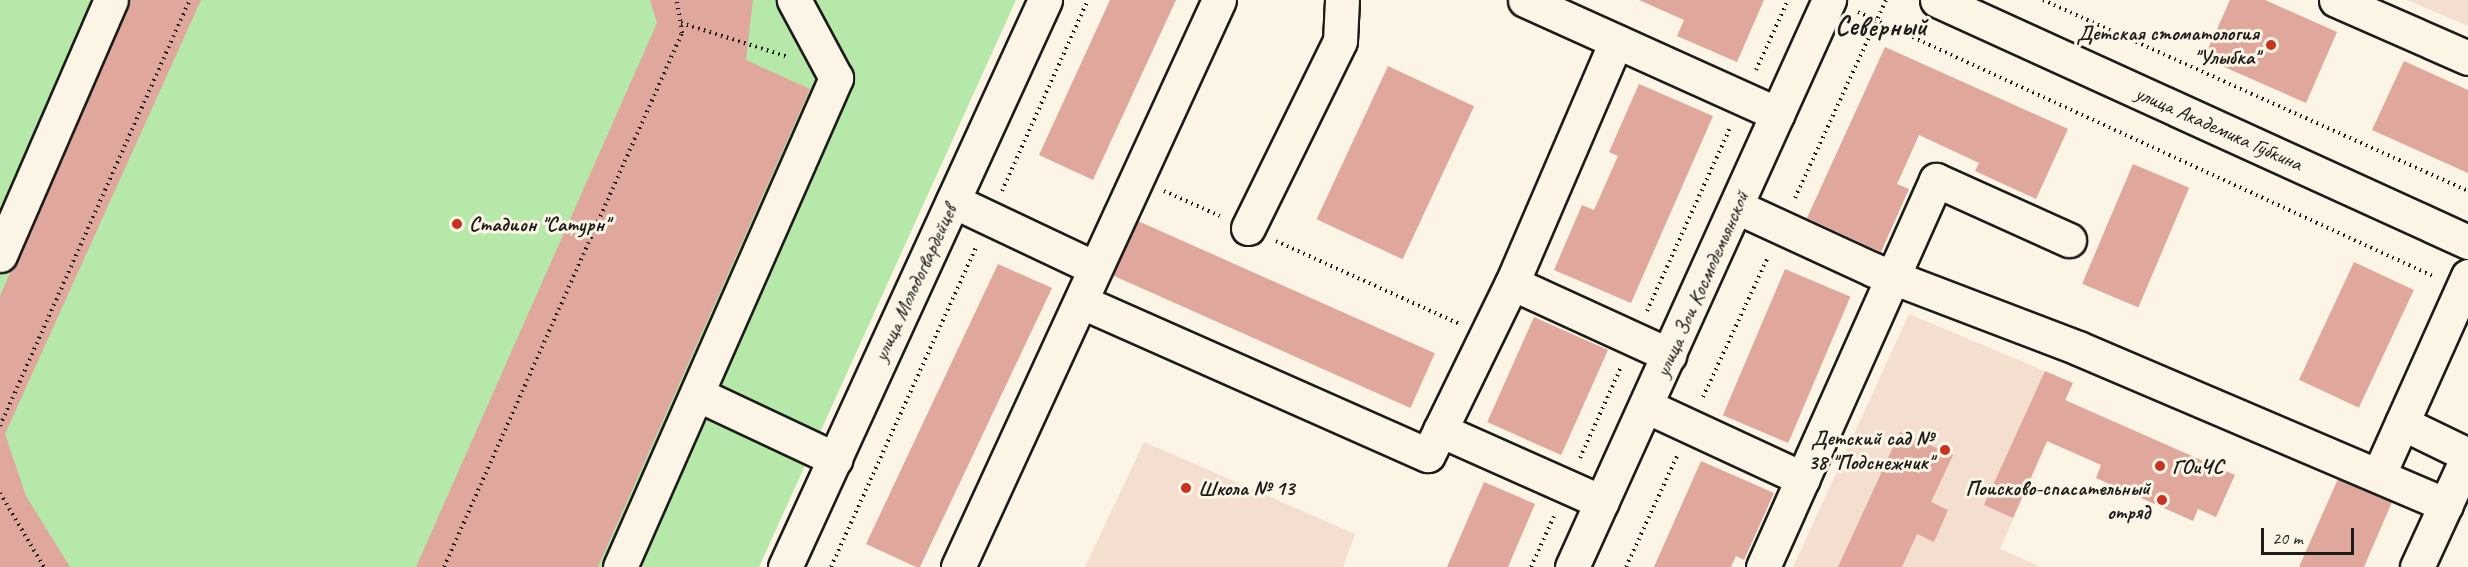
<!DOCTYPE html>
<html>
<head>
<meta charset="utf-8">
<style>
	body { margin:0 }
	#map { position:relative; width:2468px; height:567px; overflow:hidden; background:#fcf5e5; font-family:Caveat,sans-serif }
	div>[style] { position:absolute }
	.built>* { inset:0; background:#f4decf }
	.green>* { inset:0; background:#b6e8a9 }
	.building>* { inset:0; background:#e0a79c; transform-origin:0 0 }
	.path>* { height:4px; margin-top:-2px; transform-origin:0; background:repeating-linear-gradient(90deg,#1c1c1c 0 1.5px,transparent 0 6px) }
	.roads { filter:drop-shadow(2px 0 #1c1c1c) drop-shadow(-2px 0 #1c1c1c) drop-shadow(0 2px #1c1c1c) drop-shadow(0 -2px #1c1c1c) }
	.minor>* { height:33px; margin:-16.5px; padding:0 16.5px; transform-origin:16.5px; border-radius:16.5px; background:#fcf5e5 }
	.dots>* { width:16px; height:16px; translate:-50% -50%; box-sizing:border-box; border:3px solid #fcf5e5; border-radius:50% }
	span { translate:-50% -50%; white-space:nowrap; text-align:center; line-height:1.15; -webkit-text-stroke:6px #fcf5e5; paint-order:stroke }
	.poi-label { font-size:21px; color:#1c1c1c; font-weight:700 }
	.right { translate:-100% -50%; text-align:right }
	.left { translate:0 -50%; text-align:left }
	.street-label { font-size:21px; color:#1c1c1c }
	.district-label { font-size:27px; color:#1c1c1c; font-weight:700 }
	.scale { position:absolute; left:2261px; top:528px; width:93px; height:27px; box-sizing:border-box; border:3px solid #1c1c1c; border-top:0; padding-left:8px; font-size:18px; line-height:21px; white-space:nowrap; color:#1c1c1c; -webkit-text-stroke:4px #fcf5e5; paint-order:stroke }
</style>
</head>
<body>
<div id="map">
	<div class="built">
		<div style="clip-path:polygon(2407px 0,2468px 0,2468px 26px)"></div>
		<div style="clip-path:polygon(1909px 314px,2073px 383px,2000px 549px,2041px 567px,1793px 567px)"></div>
		<div style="clip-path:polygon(1144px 442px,1355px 534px,1343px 567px,1085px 567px)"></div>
	</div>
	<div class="green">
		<div style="clip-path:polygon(0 0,1016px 0,759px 567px,0 567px)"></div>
	</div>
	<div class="building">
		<div style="clip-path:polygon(129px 0,201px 0,5px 434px,26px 496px,70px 567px,0 567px,0 296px)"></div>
		<div style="clip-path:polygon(650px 0,753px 0,746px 60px,810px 89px,598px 567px,416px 567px,657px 23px)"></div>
		<div style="clip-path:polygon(1110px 0,1176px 0,1093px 180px,1039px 155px)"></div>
		<div style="clip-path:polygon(1639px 0,1764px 0,1737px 62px,1677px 36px,1684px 20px)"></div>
		<div style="clip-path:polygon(2230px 0,2265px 0,2337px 32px,2306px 103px,2204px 58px)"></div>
		<div style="clip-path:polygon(1885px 47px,2068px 129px,2036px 199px,1975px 171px,1979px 163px,1919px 135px,1897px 184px,1909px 189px,1881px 252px,1807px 218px)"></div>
		<div style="clip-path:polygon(2404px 61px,2468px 90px,2468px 173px,2372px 130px)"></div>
		<div style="left:1388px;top:66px;width:95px;height:169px;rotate:25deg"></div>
		<div style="clip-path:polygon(1639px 84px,1713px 116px,1631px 303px,1554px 270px,1582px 205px,1594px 210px,1618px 156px,1609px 152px)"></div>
		<div style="left:2133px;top:164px;width:61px;height:130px;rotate:23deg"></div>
		<div style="left:1138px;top:221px;width:325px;height:60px;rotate:24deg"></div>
		<div style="left:2354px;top:262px;width:66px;height:130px;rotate:25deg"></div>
		<div style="clip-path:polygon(998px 264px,1052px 288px,920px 567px,916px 567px,866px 544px)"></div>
		<div style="left:1785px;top:269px;width:71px;height:159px;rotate:23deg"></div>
		<div style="left:1534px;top:317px;width:81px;height:115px;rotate:24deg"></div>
		<div style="clip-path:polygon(2045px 371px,2073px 383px,2065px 400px,2235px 475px,2216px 517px,2198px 509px,2193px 521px,2096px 478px,2101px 465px,2047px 441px,2013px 518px,1984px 505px)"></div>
		<div style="clip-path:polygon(1900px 432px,1953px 455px,1931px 502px,1948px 510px,1934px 542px,1917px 534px,1902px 567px,1838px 567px)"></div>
		<div style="clip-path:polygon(1701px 461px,1774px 493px,1744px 560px,1736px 556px,1731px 567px,1654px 567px)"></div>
		<div style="clip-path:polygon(2338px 479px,2392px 502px,2364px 567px,2299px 567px)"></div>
		<div style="clip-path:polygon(1484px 482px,1535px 504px,1508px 567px,1447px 567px)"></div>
	</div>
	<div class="path">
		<div style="left:2043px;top:0;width:466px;rotate:24.2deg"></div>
		<div style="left:1858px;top:12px;width:635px;rotate:24.67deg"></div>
		<div style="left:681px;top:23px;width:113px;rotate:17.5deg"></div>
		<div style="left:1756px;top:70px;width:77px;rotate:-65.4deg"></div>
		<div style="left:1002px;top:191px;width:209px;rotate:-65.8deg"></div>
		<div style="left:1164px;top:191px;width:61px;rotate:24.1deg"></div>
		<div style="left:1795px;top:198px;width:218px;rotate:-65.3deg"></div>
		<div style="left:1276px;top:241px;width:200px;rotate:24.3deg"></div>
		<div style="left:1647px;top:311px;width:203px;rotate:-65.6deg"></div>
		<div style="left:1703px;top:397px;width:154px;rotate:-65.1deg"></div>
		<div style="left:0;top:426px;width:466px;rotate:-66deg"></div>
		<div style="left:1580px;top:458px;width:100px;rotate:-65.7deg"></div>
		<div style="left:0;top:493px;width:86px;rotate:59.3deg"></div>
		<div style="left:444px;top:567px;width:585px;rotate:-65.98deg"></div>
		<div style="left:682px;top:33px;width:33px;rotate:-99deg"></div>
		<div style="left:831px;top:567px;width:351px;rotate:-65.6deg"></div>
		<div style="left:1531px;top:567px;width:58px;rotate:-65.6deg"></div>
		<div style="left:1626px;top:567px;width:122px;rotate:-65.3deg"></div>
	</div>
	<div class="roads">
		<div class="minor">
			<div style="left:1525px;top:0;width:277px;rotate:24.3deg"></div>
			<div style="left:1937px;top:0;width:584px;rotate:24.5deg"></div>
			<div style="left:2336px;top:0;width:144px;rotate:23.7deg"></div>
			<div style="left:953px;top:201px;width:157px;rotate:25.3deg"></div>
			<div style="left:1737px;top:207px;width:151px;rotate:24.7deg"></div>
			<div style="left:1874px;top:270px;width:218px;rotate:20.9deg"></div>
			<div style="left:2078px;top:348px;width:400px;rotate:23.1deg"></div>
			<div style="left:1248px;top:228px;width:208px;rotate:-63.8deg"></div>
			<div style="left:1340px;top:41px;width:41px;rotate:-87.2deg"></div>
			<div style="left:0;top:255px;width:278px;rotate:-66.5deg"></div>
			<div style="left:1512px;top:283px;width:263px;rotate:-66.7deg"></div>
			<div style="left:1082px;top:302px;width:378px;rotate:23.9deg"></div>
			<div style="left:1428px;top:455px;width:191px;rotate:-64deg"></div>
			<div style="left:1512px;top:283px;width:173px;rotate:24.6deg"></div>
			<div style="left:697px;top:394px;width:153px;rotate:25.2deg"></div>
			<div style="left:1646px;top:406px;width:173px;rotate:24.9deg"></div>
			<div style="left:2402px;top:423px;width:73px;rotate:25.9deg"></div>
			<div style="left:1440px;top:430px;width:177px;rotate:24deg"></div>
			<div style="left:2379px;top:474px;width:217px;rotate:-65.8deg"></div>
			<div style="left:620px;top:567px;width:535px;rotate:-66.17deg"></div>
			<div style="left:836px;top:78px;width:89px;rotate:-118.3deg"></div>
			<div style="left:785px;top:567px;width:624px;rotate:-65.37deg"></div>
			<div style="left:958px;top:567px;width:624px;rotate:-65.28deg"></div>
			<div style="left:1572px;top:567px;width:623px;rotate:-65.62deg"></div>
			<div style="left:1763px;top:567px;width:424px;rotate:-65.9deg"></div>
			<div style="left:1936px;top:180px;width:146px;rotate:24.3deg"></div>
			<div style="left:2417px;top:567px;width:122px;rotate:-65.3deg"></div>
		</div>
	</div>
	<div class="dots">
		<div style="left:2271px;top:45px;background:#c8321e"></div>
		<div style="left:457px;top:224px;background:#c8321e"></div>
		<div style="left:1945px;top:450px;background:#c8321e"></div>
		<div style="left:2160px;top:466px;background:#c8321e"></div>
		<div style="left:1186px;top:488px;background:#c8321e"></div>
		<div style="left:2162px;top:500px;background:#c8321e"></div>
	</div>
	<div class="poi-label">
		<span class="right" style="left:2259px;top:45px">Детская стоматология<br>"Улыбка"</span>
		<span class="left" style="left:469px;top:224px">Стадион "Сатурн"</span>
		<span class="right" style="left:1933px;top:450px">Детский сад №<br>38 "Подснежник"</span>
		<span class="left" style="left:2172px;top:466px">ГОиЧС</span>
		<span class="left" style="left:1198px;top:488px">Школа № 13</span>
		<span class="right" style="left:2150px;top:500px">Поисково-спасательный<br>отряд</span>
	</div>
	<div class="street-label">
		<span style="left:2219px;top:128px;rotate:24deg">улица Академика Губкина</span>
		<span style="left:915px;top:283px;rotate:-65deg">улица Молодогвардейцев</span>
		<span style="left:1702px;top:284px;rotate:-66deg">улица Зои Космодемьянской</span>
	</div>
	<div class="district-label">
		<span style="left:1881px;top:27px">Северный</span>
	</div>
	<div class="scale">20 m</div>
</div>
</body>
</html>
